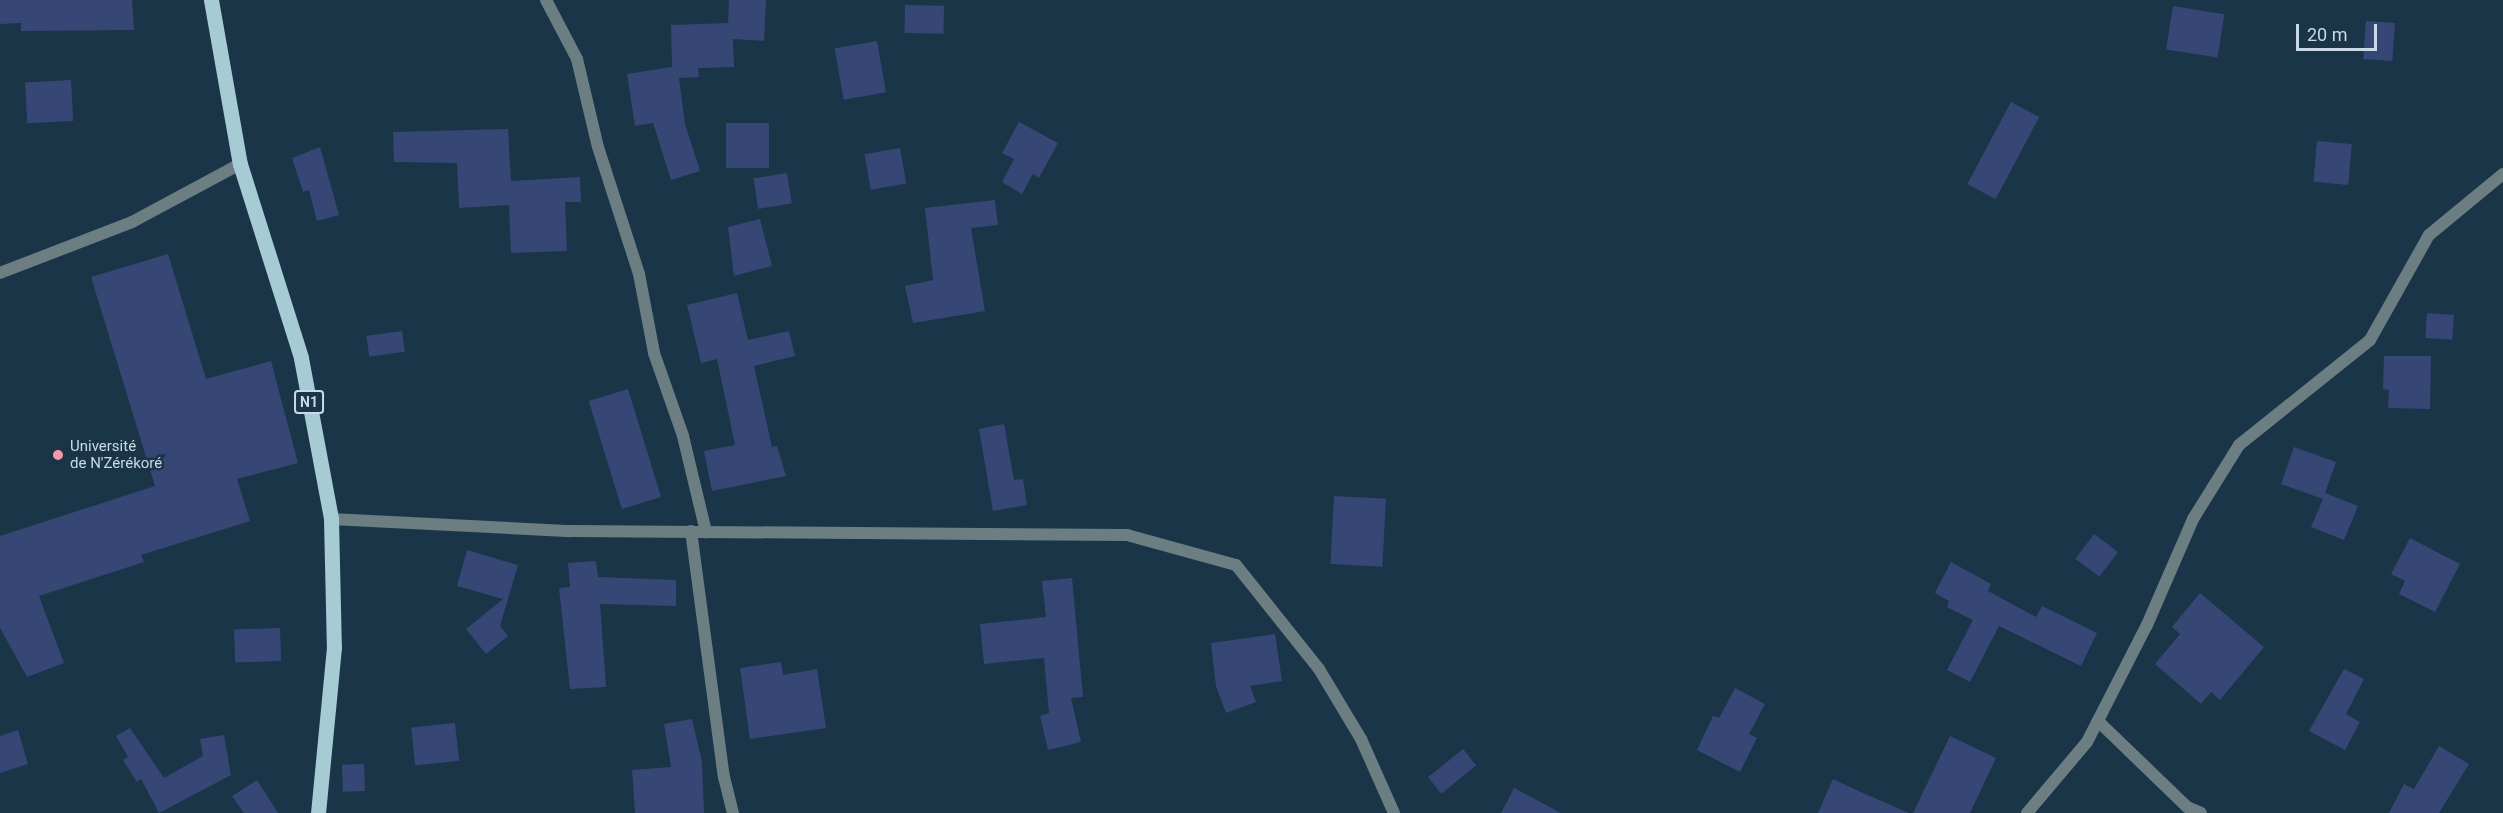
<!DOCTYPE html>
<html>
<head>
<meta charset="utf-8">
<style>
	body { margin:0 }
	#map { position:relative; width:2503px; height:813px; overflow:hidden; background:#1a3448; font-family:Roboto,sans-serif }
	div>[style] { position:absolute }
	.building>* { inset:0; background:#374775; transform-origin:0 0 }
	.service>* { height:12px; margin:-6px; padding:0 6px; transform-origin:6px; border-radius:6px; background:#6d7e83 }
	.minor>* { height:12px; margin:-6px; padding:0 6px; transform-origin:6px; border-radius:6px; background:#6d7e83 }
	.primary>* { height:15px; margin:-7.5px; padding:0 7.5px; transform-origin:7.5px; border-radius:7.5px; background:#a6cbd5 }
	.dots>* { width:16px; height:16px; translate:-50% -50%; box-sizing:border-box; border:3px solid #1a3448; border-radius:50% }
	span { translate:-50% -50%; white-space:nowrap; text-align:center; line-height:1.15; -webkit-text-stroke:5px #1a3448; paint-order:stroke }
	.shield-label span { padding:2px 4px; background:#1a3448; border:2px solid; border-radius:4px; -webkit-text-stroke-width:0 }
	.shield-label { font-size:14px; color:#cad9e6; font-weight:700 }
	.poi-label { font-size:15px; color:#cad9e6 }
	.left { translate:0 -50%; text-align:left }
	.scale { position:absolute; left:2296px; top:24px; width:81px; height:27px; box-sizing:border-box; border:3px solid #cad9e6; border-top:0; padding-left:8px; font-size:18px; line-height:21px; white-space:nowrap; color:#cad9e6; -webkit-text-stroke:4px #1a3448; paint-order:stroke }
</style>
</head>
<body>
<div id="map">
	<div class="building">
		<div style="clip-path:polygon(0 0,132px 0,134px 30px,21px 31px,21px 23px,0 24px)"></div>
		<div style="clip-path:polygon(729px 0,766px 0,764px 41px,733px 39px,734px 67px,698px 68px,699px 77px,679px 78px,685px 124px,700px 171px,671px 180px,653px 123px,635px 126px,627px 74px,672px 67px,671px 25px,728px 23px)"></div>
		<div style="left:905px;top:5px;width:39px;height:28px;rotate:1deg"></div>
		<div style="left:2173px;top:6px;width:52px;height:44px;rotate:9deg"></div>
		<div style="left:2366px;top:21px;width:29px;height:38px;rotate:4deg"></div>
		<div style="left:877px;top:41px;width:52px;height:43px;rotate:80deg"></div>
		<div style="left:71px;top:80px;width:41px;height:46px;rotate:87deg"></div>
		<div style="left:2011px;top:102px;width:32px;height:93px;rotate:28deg"></div>
		<div style="clip-path:polygon(1019px 122px,1058px 143px,1039px 178px,1033px 174px,1022px 194px,1002px 182px,1014px 159px,1002px 153px)"></div>
		<div style="left:726px;top:123px;width:43px;height:45px"></div>
		<div style="clip-path:polygon(508px 129px,511px 181px,580px 177px,581px 202px,565px 202px,567px 251px,511px 253px,509px 205px,459px 208px,457px 163px,394px 162px,393px 132px)"></div>
		<div style="left:2317px;top:141px;width:35px;height:41px;rotate:5deg"></div>
		<div style="clip-path:polygon(320px 147px,339px 215px,317px 221px,309px 190px,303px 192px,292px 158px)"></div>
		<div style="left:900px;top:148px;width:36px;height:36px;rotate:80deg"></div>
		<div style="left:787px;top:173px;width:31px;height:34px;rotate:81deg"></div>
		<div style="clip-path:polygon(995px 200px,998px 225px,971px 228px,985px 311px,913px 323px,905px 286px,933px 280px,925px 208px)"></div>
		<div style="clip-path:polygon(760px 219px,772px 266px,734px 276px,728px 227px)"></div>
		<div style="clip-path:polygon(168px 254px,206px 379px,271px 361px,298px 463px,237px 479px,250px 521px,141px 555px,144px 562px,39px 596px,64px 663px,27px 677px,0 628px,0 536px,155px 486px,91px 277px)"></div>
		<div style="clip-path:polygon(737px 293px,748px 340px,789px 331px,795px 356px,754px 366px,772px 447px,777px 446px,786px 476px,712px 491px,704px 451px,735px 445px,717px 359px,701px 363px,687px 305px)"></div>
		<div style="left:2427px;top:313px;width:27px;height:25px;rotate:4deg"></div>
		<div style="left:402px;top:331px;width:21px;height:36px;rotate:82deg"></div>
		<div style="clip-path:polygon(2384px 356px,2431px 356px,2430px 409px,2388px 408px,2389px 390px,2383px 389px)"></div>
		<div style="left:628px;top:389px;width:113px;height:41px;rotate:73deg"></div>
		<div style="clip-path:polygon(1004px 424px,1014px 480px,1023px 479px,1027px 505px,993px 511px,979px 429px)"></div>
		<div style="clip-path:polygon(2294px 447px,2336px 462px,2325px 493px,2358px 506px,2344px 540px,2311px 527px,2323px 499px,2281px 484px)"></div>
		<div style="left:1334px;top:496px;width:52px;height:68px;rotate:3deg"></div>
		<div style="left:2094px;top:534px;width:30px;height:31px;rotate:37deg"></div>
		<div style="clip-path:polygon(2410px 538px,2460px 564px,2435px 612px,2399px 594px,2405px 581px,2391px 574px)"></div>
		<div style="clip-path:polygon(467px 550px,518px 565px,500px 626px,508px 636px,486px 654px,466px 629px,503px 599px,457px 586px)"></div>
		<div style="clip-path:polygon(596px 561px,598px 577px,676px 580px,676px 606px,600px 604px,606px 687px,570px 689px,559px 588px,570px 587px,568px 563px)"></div>
		<div style="clip-path:polygon(1951px 562px,1991px 584px,1988px 591px,2036px 617px,2042px 606px,2097px 633px,2081px 666px,1999px 626px,1970px 682px,1947px 670px,1973px 620px,1947px 607px,1949px 601px,1935px 593px)"></div>
		<div style="clip-path:polygon(1072px 578px,1083px 697px,1071px 698px,1081px 742px,1048px 750px,1040px 716px,1049px 713px,1044px 658px,984px 664px,980px 624px,1046px 617px,1042px 581px)"></div>
		<div style="clip-path:polygon(2200px 593px,2264px 647px,2220px 700px,2211px 692px,2201px 704px,2155px 664px,2180px 634px,2172px 627px)"></div>
		<div style="left:280px;top:628px;width:33px;height:46px;rotate:88deg"></div>
		<div style="clip-path:polygon(1275px 634px,1282px 681px,1250px 686px,1256px 702px,1226px 713px,1216px 686px,1211px 643px)"></div>
		<div style="clip-path:polygon(781px 662px,783px 675px,817px 669px,826px 728px,750px 739px,740px 668px)"></div>
		<div style="clip-path:polygon(2344px 669px,2364px 679px,2346px 714px,2360px 722px,2345px 750px,2309px 731px)"></div>
		<div style="clip-path:polygon(1735px 688px,1765px 704px,1749px 734px,1757px 738px,1740px 772px,1697px 750px,1713px 716px,1719px 718px)"></div>
		<div style="clip-path:polygon(692px 719px,702px 762px,704px 813px,635px 813px,632px 770px,671px 767px,664px 724px)"></div>
		<div style="left:455px;top:723px;width:38px;height:44px;rotate:84deg"></div>
		<div style="clip-path:polygon(130px 728px,164px 778px,203px 756px,200px 739px,224px 735px,231px 775px,159px 813px,141px 779px,137px 782px,123px 760px,128px 757px,116px 736px)"></div>
		<div style="clip-path:polygon(18px 730px,28px 764px,0 773px,0 736px)"></div>
		<div style="clip-path:polygon(1950px 736px,1996px 758px,1970px 813px,1913px 813px)"></div>
		<div style="clip-path:polygon(2439px 746px,2469px 764px,2439px 813px,2389px 813px,2404px 784px,2414px 789px)"></div>
		<div style="left:1463px;top:749px;width:21px;height:45px;rotate:51deg"></div>
		<div style="left:364px;top:764px;width:27px;height:22px;rotate:88deg"></div>
		<div style="clip-path:polygon(1833px 779px,1863px 793px,1909px 813px,1818px 813px)"></div>
		<div style="clip-path:polygon(257px 780px,278px 813px,244px 813px,232px 796px)"></div>
		<div style="clip-path:polygon(1514px 788px,1561px 813px,1501px 813px)"></div>
	</div>
	<div class="service">
		<div style="left:0;top:273px;width:142px;rotate:-21.1deg"></div>
		<div style="left:132px;top:222px;width:123px;rotate:-28.2deg"></div>
	</div>
	<div class="minor">
		<div style="left:546px;top:0;width:67px;rotate:62.3deg"></div>
		<div style="left:577px;top:59px;width:90px;rotate:76.6deg"></div>
		<div style="left:598px;top:147px;width:133px;rotate:72.1deg"></div>
		<div style="left:639px;top:274px;width:80px;rotate:79.2deg"></div>
		<div style="left:654px;top:353px;width:88px;rotate:70.7deg"></div>
		<div style="left:683px;top:436px;width:99px;rotate:76.5deg"></div>
		<div style="left:331px;top:519px;width:240px;rotate:2.9deg"></div>
		<div style="left:571px;top:531px;width:556px;rotate:0.41deg"></div>
		<div style="left:1127px;top:535px;width:113px;rotate:15.4deg"></div>
		<div style="left:1236px;top:565px;width:133px;rotate:51.4deg"></div>
		<div style="left:1319px;top:669px;width:82px;rotate:59deg"></div>
		<div style="left:1361px;top:739px;width:81px;rotate:66deg"></div>
		<div style="left:691px;top:531px;width:248px;rotate:82.4deg"></div>
		<div style="left:724px;top:777px;width:37px;rotate:76deg"></div>
		<div style="left:2098px;top:721px;width:124px;rotate:44deg"></div>
		<div style="left:2187px;top:807px;width:15px;rotate:23deg"></div>
		<div style="left:2027px;top:813px;width:93px;rotate:-49.8deg"></div>
		<div style="left:2087px;top:742px;width:131px;rotate:-62.9deg"></div>
		<div style="left:2147px;top:625px;width:116px;rotate:-66.5deg"></div>
		<div style="left:2193px;top:519px;width:87px;rotate:-58.1deg"></div>
		<div style="left:2239px;top:445px;width:168px;rotate:-38.7deg"></div>
		<div style="left:2370px;top:340px;width:120px;rotate:-60.7deg"></div>
		<div style="left:2429px;top:235px;width:96px;rotate:-39.5deg"></div>
	</div>
	<div class="primary">
		<div style="left:211px;top:0;width:167px;rotate:80deg"></div>
		<div style="left:240px;top:164px;width:203px;rotate:72.5deg"></div>
		<div style="left:301px;top:358px;width:164px;rotate:79.4deg"></div>
		<div style="left:331px;top:519px;width:128px;rotate:88.7deg"></div>
		<div style="left:334px;top:647px;width:167px;rotate:95.5deg"></div>
	</div>
	<div class="dots">
		<div style="left:58px;top:455px;background:#f49aa6"></div>
	</div>
	<div class="shield-label">
		<span style="left:309px;top:402px">N1</span>
	</div>
	<div class="poi-label">
		<span class="left" style="left:70px;top:455px">Université<br>de N'Zérékoré</span>
	</div>
	<div class="scale">20 m</div>
</div>
</body>
</html>
